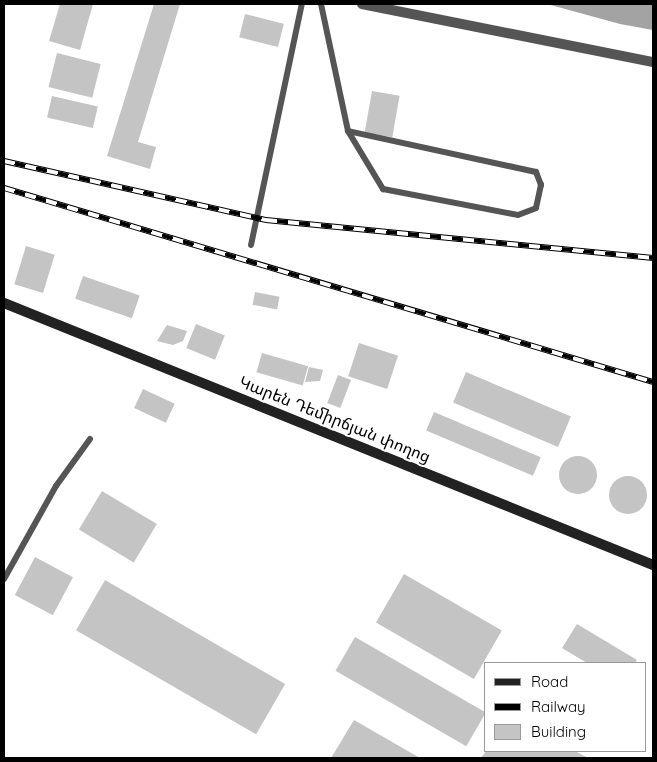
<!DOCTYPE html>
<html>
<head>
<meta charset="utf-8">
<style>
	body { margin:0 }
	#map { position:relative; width:657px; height:762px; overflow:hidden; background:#fff; font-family:Quicksand,"Noto Sans Armenian",sans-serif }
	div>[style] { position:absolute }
	.water>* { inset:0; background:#a3a3a3 }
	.building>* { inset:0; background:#c4c4c4; transform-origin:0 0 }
	.round { border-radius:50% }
	.service>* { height:6px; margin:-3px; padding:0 3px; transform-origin:3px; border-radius:3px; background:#555 }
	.minor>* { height:10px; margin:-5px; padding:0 5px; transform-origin:5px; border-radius:5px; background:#555 }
	.secondary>* { height:10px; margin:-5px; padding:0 5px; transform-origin:5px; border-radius:5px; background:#222 }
	.rail>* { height:5.5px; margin-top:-2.75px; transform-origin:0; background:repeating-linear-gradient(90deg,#fff 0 11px,#000 0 22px); box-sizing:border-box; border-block:1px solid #000 }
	span { translate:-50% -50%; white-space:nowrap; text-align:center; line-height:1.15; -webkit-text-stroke:4px #fff; paint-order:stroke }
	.street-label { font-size:16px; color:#000 }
	.frame { position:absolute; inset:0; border:5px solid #000; pointer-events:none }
	.legend { position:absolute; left:484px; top:662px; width:162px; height:90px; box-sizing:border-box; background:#fff; border:1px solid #999; margin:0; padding:6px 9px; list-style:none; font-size:15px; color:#000 }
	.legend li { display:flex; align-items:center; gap:10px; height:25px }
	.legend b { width:25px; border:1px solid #999 }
</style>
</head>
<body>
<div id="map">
	<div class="water">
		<div style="clip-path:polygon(547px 4px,653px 4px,653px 30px,620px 24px)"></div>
	</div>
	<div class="building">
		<div style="clip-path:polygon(60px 4px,93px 4px,80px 50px,49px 41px)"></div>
		<div style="clip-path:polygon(154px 4px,180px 4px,138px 142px,156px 147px,150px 169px,107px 156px)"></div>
		<div style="left:245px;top:14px;width:40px;height:24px;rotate:14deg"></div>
		<div style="left:57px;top:53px;width:45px;height:35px;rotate:14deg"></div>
		<div style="left:372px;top:91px;width:28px;height:42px;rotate:10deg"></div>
		<div style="left:52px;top:96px;width:47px;height:22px;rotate:13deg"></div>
		<div style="left:26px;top:246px;width:30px;height:40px;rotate:17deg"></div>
		<div style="left:83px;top:276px;width:60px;height:24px;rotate:19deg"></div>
		<div style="left:255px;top:292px;width:25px;height:13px;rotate:11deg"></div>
		<div style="left:196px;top:324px;width:31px;height:26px;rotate:22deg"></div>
		<div style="clip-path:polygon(167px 325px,187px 331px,183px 341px,173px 345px,157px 341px)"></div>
		<div style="left:359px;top:343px;width:41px;height:35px;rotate:18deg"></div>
		<div style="left:262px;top:353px;width:48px;height:20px;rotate:16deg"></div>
		<div style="clip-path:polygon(309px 367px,323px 370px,320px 381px,305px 382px)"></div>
		<div style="left:466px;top:372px;width:114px;height:33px;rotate:23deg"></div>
		<div style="left:338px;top:375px;width:14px;height:30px;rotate:21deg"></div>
		<div style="left:143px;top:389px;width:35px;height:21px;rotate:25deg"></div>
		<div style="left:434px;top:412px;width:116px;height:20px;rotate:23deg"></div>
		<div class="round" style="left:559px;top:456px;width:38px;height:38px"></div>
		<div class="round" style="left:609px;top:476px;width:38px;height:38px"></div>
		<div style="left:102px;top:491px;width:64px;height:45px;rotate:31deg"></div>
		<div style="left:35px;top:557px;width:43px;height:43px;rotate:28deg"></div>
		<div style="left:404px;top:574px;width:113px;height:56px;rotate:30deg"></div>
		<div style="left:105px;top:580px;width:208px;height:58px;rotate:30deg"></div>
		<div style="clip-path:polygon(577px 624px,637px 660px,635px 663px,587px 663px,562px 648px)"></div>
		<div style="left:355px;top:637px;width:151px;height:39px;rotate:30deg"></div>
		<div style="clip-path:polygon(354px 720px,420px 758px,331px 758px)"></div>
		<div style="clip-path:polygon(486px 751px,575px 751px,588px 758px,481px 758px)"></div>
	</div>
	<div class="service">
		<div style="left:321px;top:4px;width:130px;rotate:78deg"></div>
		<div style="left:348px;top:131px;width:68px;rotate:58.9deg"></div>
		<div style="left:383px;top:189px;width:137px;rotate:10.9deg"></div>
		<div style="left:518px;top:215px;width:19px;rotate:-21deg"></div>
		<div style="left:536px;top:208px;width:24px;rotate:-78deg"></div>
		<div style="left:541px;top:185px;width:14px;rotate:-111deg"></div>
		<div style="left:536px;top:172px;width:192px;rotate:-167.7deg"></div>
		<div style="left:251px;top:245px;width:246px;rotate:-78.1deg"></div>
		<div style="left:4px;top:579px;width:107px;rotate:-60.8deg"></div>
		<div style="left:56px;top:486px;width:58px;rotate:-54.1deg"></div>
	</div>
	<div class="minor">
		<div style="left:362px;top:4px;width:297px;rotate:11.3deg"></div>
	</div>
	<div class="secondary">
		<div style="left:4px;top:303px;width:700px;rotate:21.98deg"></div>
	</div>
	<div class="rail">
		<div style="left:4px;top:161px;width:269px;rotate:12.7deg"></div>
		<div style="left:266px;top:220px;width:389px;rotate:5.6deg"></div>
		<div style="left:4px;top:188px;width:677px;rotate:16.64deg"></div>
	</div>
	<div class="street-label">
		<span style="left:335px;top:419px;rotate:22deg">Կարեն Դեմիրճյան փողոց</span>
	</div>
	<div class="frame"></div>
	<ul class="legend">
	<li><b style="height:6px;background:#222"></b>Road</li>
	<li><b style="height:6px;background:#000"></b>Railway</li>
	<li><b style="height:14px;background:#c4c4c4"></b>Building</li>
	</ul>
</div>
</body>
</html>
